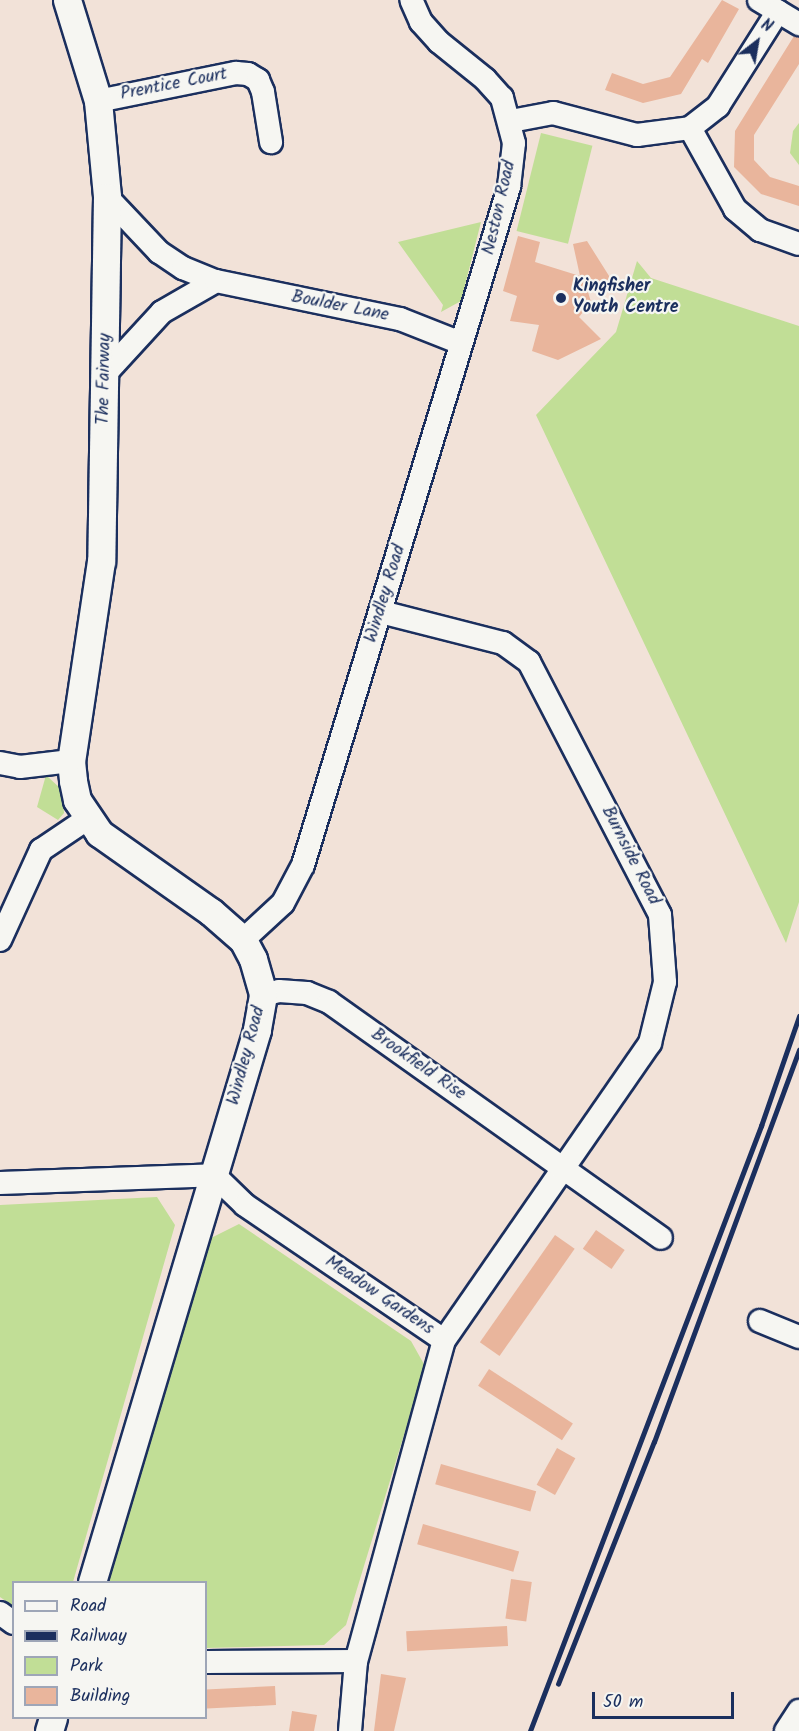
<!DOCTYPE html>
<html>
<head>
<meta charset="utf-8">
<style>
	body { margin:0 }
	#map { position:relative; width:799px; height:1731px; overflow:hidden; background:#f2e2d8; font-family:Kalam,sans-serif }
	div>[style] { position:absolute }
	.green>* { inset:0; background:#c1de96; transform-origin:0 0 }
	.building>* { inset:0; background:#e9b59c; transform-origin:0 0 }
	.roads { filter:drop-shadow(2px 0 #1b2f5e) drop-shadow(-2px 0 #1b2f5e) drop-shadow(0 2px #1b2f5e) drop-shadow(0 -2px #1b2f5e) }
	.minor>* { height:22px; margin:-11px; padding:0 11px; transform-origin:11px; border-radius:11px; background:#f6f6f2 }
	.tertiary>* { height:27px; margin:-13.5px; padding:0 13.5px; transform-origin:13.5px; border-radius:13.5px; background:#f6f6f2 }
	.rail>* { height:4.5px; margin:-2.25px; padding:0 2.25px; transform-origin:2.25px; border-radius:2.25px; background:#1b2f5e }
	.dots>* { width:16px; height:16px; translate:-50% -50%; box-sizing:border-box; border:3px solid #f6f6f2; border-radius:50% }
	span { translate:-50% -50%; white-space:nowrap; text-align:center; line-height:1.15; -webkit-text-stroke:4.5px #f6f6f2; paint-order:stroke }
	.street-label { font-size:18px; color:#1b2f5e }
	.poi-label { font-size:18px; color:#1b2f5e; font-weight:700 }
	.left { translate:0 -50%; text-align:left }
	.legend { position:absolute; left:12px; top:1581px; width:195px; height:138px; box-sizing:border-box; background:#f6f6f2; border:2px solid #9ea6b7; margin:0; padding:8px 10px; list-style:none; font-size:18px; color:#1b2f5e }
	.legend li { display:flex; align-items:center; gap:12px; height:30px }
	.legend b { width:30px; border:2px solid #9ea6b7 }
	.north { position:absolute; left:727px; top:12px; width:60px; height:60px; -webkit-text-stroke:4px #f6f6f2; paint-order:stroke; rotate:31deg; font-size:16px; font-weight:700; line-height:24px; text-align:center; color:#1b2f5e }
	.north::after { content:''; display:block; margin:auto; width:21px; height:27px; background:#1b2f5e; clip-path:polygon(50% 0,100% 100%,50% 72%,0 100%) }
	.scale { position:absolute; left:592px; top:1692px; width:142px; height:27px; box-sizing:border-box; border:3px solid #1b2f5e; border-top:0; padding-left:8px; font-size:18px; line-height:21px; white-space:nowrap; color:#1b2f5e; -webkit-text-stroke:4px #f6f6f2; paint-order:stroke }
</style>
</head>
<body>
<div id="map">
	<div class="green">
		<div style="clip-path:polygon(799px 123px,799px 165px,790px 153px,793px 131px)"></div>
		<div style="left:541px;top:133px;width:53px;height:101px;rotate:14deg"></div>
		<div style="clip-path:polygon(481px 222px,461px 301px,441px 312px,443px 305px,398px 242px)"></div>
		<div style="clip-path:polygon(637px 261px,651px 278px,799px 326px,799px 902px,786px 943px,536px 415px,616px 332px)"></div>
		<div style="clip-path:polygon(46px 775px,62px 790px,64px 813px,58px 820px,37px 807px)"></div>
		<div style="clip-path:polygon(157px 1197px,175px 1225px,73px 1582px,14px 1582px,13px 1606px,0 1597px,0 1205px)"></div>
		<div style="clip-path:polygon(239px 1224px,411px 1341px,425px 1366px,346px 1625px,324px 1645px,206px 1648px,206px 1582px,106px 1582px,207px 1240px)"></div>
	</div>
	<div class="building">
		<div style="clip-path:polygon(722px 0,739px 9px,708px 63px,702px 59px,681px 94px,643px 103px,605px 90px,612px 73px,643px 84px,670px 77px)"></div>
		<div style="clip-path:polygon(794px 36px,799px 37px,799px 64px,754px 135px,754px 160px,770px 177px,799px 186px,799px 206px,761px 194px,734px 167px,735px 131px)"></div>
		<div style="clip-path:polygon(518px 236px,540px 242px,535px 262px,580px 276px,573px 244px,587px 241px,611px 279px,586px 285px,591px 302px,579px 317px,601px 339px,558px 360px,532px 351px,539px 325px,510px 321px,517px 296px,503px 291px)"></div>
		<div style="left:596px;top:1230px;width:35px;height:23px;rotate:35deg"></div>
		<div style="left:555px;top:1235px;width:24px;height:131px;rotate:35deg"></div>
		<div style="left:489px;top:1369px;width:100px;height:20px;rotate:33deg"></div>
		<div style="left:557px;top:1448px;width:21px;height:42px;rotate:29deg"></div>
		<div style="left:441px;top:1464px;width:99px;height:21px;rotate:16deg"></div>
		<div style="left:423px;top:1524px;width:100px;height:21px;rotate:16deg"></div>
		<div style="left:511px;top:1579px;width:21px;height:40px;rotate:8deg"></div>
		<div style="left:507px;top:1626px;width:20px;height:101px;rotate:87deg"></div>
		<div style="clip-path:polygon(381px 1674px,406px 1678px,394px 1731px,374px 1731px)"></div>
		<div style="left:275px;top:1686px;width:19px;height:69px;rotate:87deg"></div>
		<div style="clip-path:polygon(292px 1711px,317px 1715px,314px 1731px,289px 1731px)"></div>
	</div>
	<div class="roads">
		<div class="minor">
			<div style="left:759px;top:0;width:47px;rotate:31deg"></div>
			<div style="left:98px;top:101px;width:141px;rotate:-11.5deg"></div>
			<div style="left:236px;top:73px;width:12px;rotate:5deg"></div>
			<div style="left:248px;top:74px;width:12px;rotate:31deg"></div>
			<div style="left:258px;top:80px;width:13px;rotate:67deg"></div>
			<div style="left:263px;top:92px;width:51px;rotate:80.9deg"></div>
			<div style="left:511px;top:121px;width:43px;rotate:-10.8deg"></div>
			<div style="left:553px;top:113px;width:87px;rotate:14.7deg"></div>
			<div style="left:637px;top:135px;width:53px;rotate:-7.5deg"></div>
			<div style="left:690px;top:128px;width:93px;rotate:60.9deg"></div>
			<div style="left:735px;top:209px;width:33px;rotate:40deg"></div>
			<div style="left:760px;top:230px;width:41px;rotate:19.7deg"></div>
			<div style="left:690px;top:128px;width:36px;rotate:-38deg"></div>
			<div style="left:718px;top:106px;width:112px;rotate:-57.7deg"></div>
			<div style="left:107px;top:197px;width:76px;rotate:46.6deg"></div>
			<div style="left:159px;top:252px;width:29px;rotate:34deg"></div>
			<div style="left:183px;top:268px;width:35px;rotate:22deg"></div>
			<div style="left:105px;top:374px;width:84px;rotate:-47.4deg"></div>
			<div style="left:162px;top:312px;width:62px;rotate:-29.9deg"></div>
			<div style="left:216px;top:281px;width:188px;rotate:11.7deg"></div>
			<div style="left:400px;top:319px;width:66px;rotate:21.5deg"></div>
			<div style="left:381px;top:612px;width:126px;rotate:14.3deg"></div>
			<div style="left:503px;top:643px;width:32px;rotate:36deg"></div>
			<div style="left:529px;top:662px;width:285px;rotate:62.6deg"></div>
			<div style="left:660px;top:915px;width:67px;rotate:85.7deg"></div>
			<div style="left:665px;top:982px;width:63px;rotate:103.8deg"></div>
			<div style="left:650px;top:1043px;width:361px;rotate:124.7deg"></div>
			<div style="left:0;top:763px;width:20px;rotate:11deg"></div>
			<div style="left:20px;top:767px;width:51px;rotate:-6.7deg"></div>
			<div style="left:0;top:940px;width:99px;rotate:-65.5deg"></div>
			<div style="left:41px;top:850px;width:55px;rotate:-34deg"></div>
			<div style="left:243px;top:940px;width:54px;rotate:-42.8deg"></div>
			<div style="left:283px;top:903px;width:43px;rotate:-62.2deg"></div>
			<div style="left:303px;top:865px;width:709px;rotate:-73.1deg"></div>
			<div style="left:509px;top:187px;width:44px;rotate:-83.5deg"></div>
			<div style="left:514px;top:143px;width:47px;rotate:-104.9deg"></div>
			<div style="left:502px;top:98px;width:25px;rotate:-132deg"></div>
			<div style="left:485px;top:79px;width:59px;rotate:-141.2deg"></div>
			<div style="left:439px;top:42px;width:27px;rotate:-132deg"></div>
			<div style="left:421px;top:22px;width:24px;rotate:-114deg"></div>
			<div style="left:263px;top:995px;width:16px;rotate:-14deg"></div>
			<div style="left:279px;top:991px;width:28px;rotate:4deg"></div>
			<div style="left:307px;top:993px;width:24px;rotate:22deg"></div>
			<div style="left:329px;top:1002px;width:407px;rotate:35.4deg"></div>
			<div style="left:0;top:1183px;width:214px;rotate:-2.1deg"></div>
			<div style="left:214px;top:1175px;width:43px;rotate:44.1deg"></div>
			<div style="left:245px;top:1205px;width:240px;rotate:34.2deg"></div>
			<div style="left:444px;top:1340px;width:333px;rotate:105.3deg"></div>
			<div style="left:356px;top:1661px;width:150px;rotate:179.6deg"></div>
			<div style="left:760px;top:1321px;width:42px;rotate:22.3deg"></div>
			<div style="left:0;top:1613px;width:17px;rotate:36deg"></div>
			<div style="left:350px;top:1731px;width:70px;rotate:-85.1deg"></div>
			<div style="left:786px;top:1731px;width:24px;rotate:-57deg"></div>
		</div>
		<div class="tertiary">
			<div style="left:67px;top:0;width:106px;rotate:72.9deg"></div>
			<div style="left:98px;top:101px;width:96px;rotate:84.6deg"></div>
			<div style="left:107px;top:197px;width:364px;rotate:90.9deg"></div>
			<div style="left:101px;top:561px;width:202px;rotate:98.5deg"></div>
			<div style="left:71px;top:761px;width:20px;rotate:84deg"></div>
			<div style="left:73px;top:781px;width:19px;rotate:78deg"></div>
			<div style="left:77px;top:800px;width:40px;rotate:56deg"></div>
			<div style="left:99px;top:833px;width:137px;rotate:35.2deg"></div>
			<div style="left:211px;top:912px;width:43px;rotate:41.2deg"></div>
			<div style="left:243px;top:940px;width:21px;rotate:62deg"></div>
			<div style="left:253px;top:959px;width:37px;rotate:74deg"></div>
			<div style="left:263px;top:995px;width:36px;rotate:100deg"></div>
			<div style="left:257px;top:1030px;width:576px;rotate:106.64deg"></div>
			<div style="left:49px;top:1731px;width:14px;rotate:-73deg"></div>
		</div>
	</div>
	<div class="rail">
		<div style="left:558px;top:1684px;width:260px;rotate:-68.4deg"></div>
		<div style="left:654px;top:1442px;width:418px;rotate:-69.7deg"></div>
		<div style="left:530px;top:1731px;width:648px;rotate:-69.1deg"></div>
		<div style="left:761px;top:1126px;width:116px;rotate:-70.9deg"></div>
	</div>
	<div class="dots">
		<div style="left:561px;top:298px;background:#1b2f5e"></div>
	</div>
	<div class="street-label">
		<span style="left:174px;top:85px;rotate:-11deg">Prentice Court</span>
		<span style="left:500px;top:208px;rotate:-77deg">Neston Road</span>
		<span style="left:340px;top:307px;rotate:11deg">Boulder Lane</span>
		<span style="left:105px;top:379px;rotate:-89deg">The Fairway</span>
		<span style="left:386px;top:594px;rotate:-73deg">Windley Road</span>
		<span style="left:630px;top:856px;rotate:63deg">Burnside Road</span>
		<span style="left:247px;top:1056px;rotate:-75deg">Windley Road</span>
		<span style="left:418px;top:1065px;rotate:35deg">Brookfield Rise</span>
		<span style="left:379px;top:1296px;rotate:34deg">Meadow Gardens</span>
	</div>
	<div class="poi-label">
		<span class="left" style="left:573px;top:298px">Kingfisher<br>Youth Centre</span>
	</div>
	<ul class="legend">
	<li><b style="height:8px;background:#f6f6f2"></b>Road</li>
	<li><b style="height:8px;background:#1b2f5e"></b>Railway</li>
	<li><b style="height:16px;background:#c1de96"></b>Park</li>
	<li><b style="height:16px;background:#e9b59c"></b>Building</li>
	</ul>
	<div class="north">N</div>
	<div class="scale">50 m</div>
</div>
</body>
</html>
